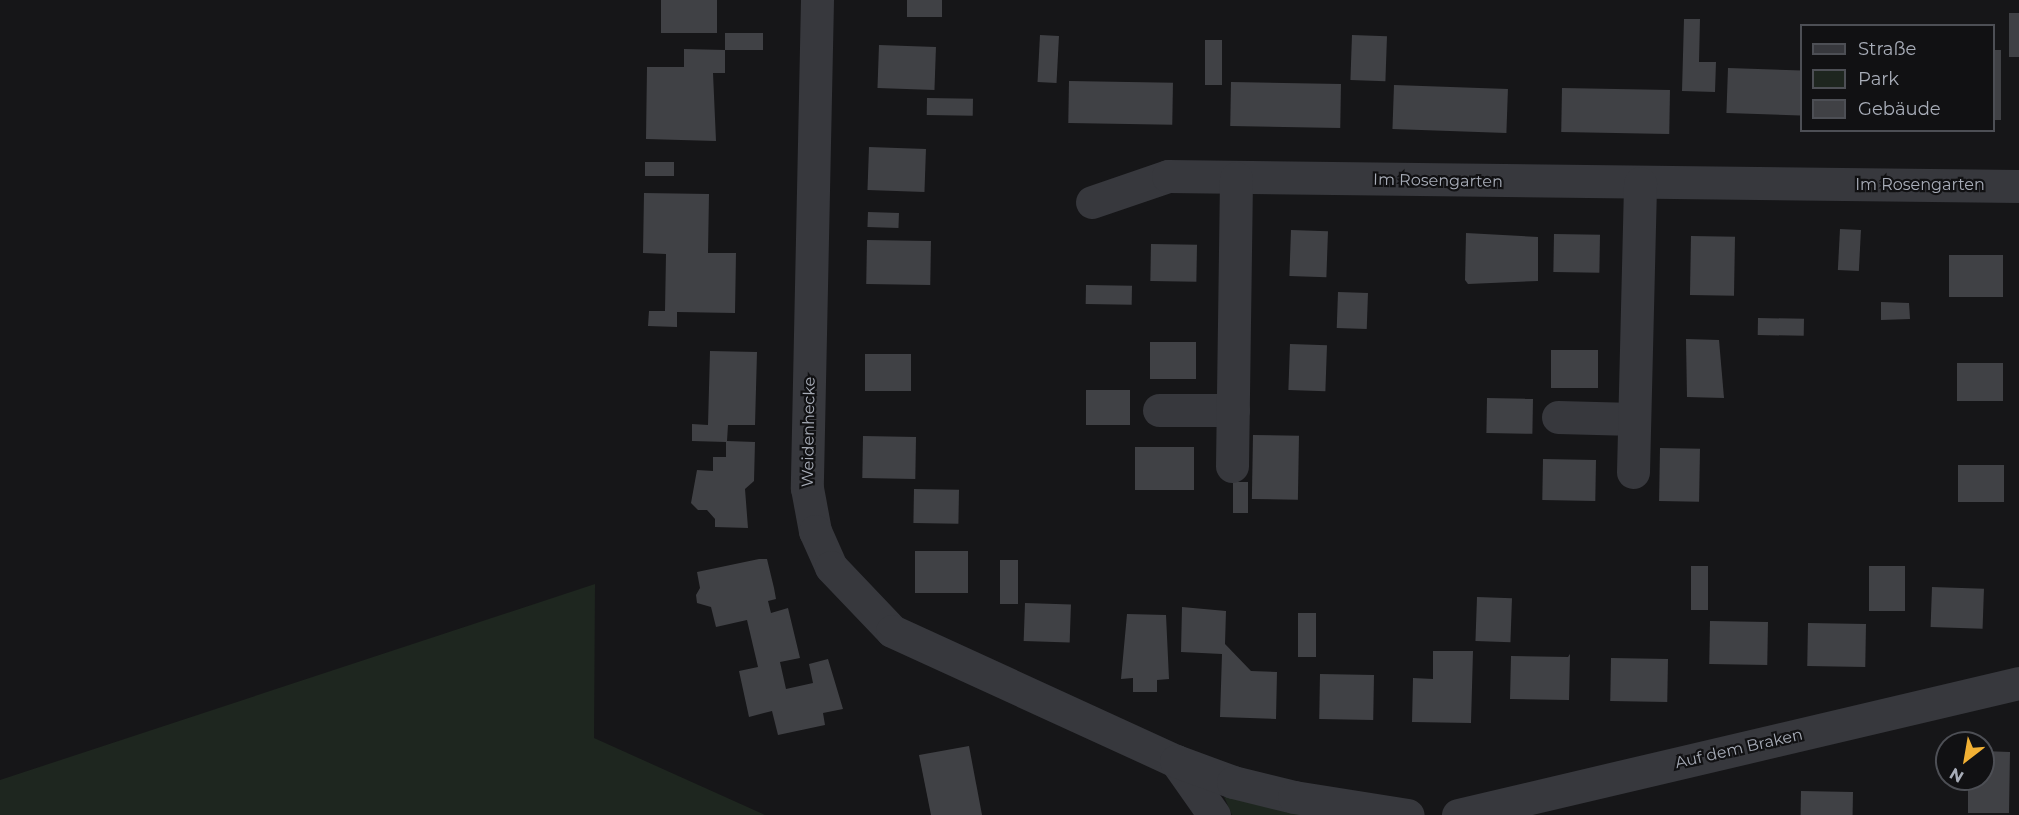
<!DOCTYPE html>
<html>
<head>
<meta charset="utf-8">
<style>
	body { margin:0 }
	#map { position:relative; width:2019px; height:815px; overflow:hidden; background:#161618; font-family:Montserrat,sans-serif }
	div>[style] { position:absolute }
	.green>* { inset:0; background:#1e261f }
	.building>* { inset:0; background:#404145; transform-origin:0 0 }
	.minor>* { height:33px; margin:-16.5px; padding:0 16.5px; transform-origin:16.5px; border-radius:16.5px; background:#37383d }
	span { translate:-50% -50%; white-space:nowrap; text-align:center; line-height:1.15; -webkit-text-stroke:4.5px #111113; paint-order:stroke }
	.street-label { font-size:16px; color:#a8adb8 }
	.legend { position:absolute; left:1800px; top:24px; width:195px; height:108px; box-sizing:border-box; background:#111113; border:2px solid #4d4f55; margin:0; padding:8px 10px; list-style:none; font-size:18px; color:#a8adb8 }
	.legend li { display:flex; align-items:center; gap:12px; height:30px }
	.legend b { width:30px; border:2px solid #4d4f55 }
	.north { position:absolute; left:1935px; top:731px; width:60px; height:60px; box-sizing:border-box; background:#111113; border:2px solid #4d4f55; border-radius:50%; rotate:211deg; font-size:16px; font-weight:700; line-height:24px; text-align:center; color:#a8adb8 }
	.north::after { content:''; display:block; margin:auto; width:21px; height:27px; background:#f2b134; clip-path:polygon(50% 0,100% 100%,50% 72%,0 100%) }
</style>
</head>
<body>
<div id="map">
	<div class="green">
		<div style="clip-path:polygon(595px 584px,594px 738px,765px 815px,0 815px,0 780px)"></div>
		<div style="clip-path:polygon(1223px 794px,1345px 815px,1232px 815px)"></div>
	</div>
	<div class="building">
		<div style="left:661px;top:0;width:56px;height:33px"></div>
		<div style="left:907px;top:0;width:35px;height:17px"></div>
		<div style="left:2009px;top:13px;width:10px;height:44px"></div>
		<div style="clip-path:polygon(1684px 19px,1700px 19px,1699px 62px,1716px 62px,1715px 92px,1682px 91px)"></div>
		<div style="left:725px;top:33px;width:38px;height:17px"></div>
		<div style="left:1040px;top:35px;width:19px;height:47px;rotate:3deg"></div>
		<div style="left:1352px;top:35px;width:35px;height:45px;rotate:2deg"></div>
		<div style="left:1205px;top:40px;width:17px;height:45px"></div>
		<div style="left:879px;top:45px;width:57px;height:43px;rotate:2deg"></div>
		<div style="clip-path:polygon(684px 49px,725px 50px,725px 73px,713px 73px,716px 141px,646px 139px,647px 67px,684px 67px)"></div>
		<div style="left:1994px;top:50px;width:7px;height:70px"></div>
		<div style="left:1728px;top:68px;width:74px;height:45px;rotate:2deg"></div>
		<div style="left:1069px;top:81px;width:104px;height:42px;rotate:1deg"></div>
		<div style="left:1231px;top:82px;width:110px;height:44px;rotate:1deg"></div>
		<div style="left:1394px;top:85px;width:114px;height:44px;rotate:2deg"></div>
		<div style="left:1562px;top:88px;width:108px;height:44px;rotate:1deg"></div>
		<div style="left:927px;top:98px;width:46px;height:17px;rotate:1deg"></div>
		<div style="left:869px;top:147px;width:57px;height:43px;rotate:2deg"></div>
		<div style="left:645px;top:162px;width:29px;height:14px"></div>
		<div style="clip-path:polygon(644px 193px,709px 194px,708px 253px,736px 253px,735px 313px,677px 312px,677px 327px,648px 326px,649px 311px,665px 311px,666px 254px,643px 253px)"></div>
		<div style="left:868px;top:212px;width:31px;height:15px;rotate:2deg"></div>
		<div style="left:1840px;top:229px;width:21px;height:41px;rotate:3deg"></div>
		<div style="left:1291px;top:230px;width:37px;height:46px;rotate:2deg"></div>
		<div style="clip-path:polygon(1466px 233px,1538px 237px,1538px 281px,1468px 284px,1465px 280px)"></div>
		<div style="left:1554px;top:234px;width:46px;height:38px;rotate:1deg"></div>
		<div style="left:1691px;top:236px;width:44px;height:59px;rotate:1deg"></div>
		<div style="left:867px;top:240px;width:64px;height:44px;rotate:1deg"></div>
		<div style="left:1151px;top:244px;width:46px;height:37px;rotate:1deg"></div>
		<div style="left:1949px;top:255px;width:54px;height:42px"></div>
		<div style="left:1086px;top:285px;width:46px;height:19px;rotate:1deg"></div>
		<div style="left:1338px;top:292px;width:30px;height:36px;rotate:2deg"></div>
		<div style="clip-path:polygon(1881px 302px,1909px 303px,1910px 319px,1881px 320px)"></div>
		<div style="left:1758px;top:318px;width:46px;height:17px;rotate:1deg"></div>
		<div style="clip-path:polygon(1686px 339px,1719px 340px,1724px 398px,1687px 397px)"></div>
		<div style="left:1150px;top:342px;width:46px;height:37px"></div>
		<div style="left:1290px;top:344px;width:37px;height:46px;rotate:2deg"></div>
		<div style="left:1551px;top:350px;width:47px;height:38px"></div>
		<div style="clip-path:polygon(710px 351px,757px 352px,755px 425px,728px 425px,727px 441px,755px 442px,754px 481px,745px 489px,748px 528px,715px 527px,715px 519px,707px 510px,698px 510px,691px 503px,697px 470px,713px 471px,713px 457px,726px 457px,726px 442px,692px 441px,692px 424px,708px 425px)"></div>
		<div style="left:865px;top:354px;width:46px;height:37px"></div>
		<div style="left:1957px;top:363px;width:46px;height:38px"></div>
		<div style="left:1086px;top:390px;width:44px;height:35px"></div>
		<div style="left:1487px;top:398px;width:46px;height:35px;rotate:1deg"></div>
		<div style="left:1253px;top:435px;width:46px;height:64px;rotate:1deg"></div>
		<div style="left:916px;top:437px;width:42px;height:53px;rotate:91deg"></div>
		<div style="left:1135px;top:447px;width:59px;height:43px"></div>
		<div style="left:1660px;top:448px;width:40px;height:53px;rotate:1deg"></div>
		<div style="left:1543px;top:459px;width:53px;height:41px;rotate:1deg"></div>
		<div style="left:1958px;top:465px;width:46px;height:37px"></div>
		<div style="left:1233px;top:482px;width:15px;height:31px"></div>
		<div style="left:914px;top:489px;width:45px;height:34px;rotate:1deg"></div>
		<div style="left:915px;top:551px;width:53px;height:42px"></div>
		<div style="clip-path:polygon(759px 559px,767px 559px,774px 588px,776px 599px,768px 601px,771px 613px,788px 608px,800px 658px,780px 662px,786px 689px,813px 683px,809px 664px,828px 659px,843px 709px,823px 713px,825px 725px,778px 735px,772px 711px,749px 717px,739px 671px,758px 667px,747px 620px,716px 627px,711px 607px,697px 603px,696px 595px,700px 588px,697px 572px)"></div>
		<div style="left:1000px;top:560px;width:18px;height:44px"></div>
		<div style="left:1691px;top:566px;width:17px;height:44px"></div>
		<div style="left:1869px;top:566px;width:36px;height:45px"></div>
		<div style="left:1932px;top:587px;width:52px;height:40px;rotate:2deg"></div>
		<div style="left:1477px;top:597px;width:35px;height:44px;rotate:2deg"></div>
		<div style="left:1025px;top:603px;width:46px;height:38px;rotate:2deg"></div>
		<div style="clip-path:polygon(1182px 607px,1226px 611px,1225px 644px,1251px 671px,1277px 672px,1276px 719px,1220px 717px,1222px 654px,1181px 652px)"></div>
		<div style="left:1298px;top:613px;width:18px;height:44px"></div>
		<div style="clip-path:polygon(1127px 614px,1166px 615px,1169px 679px,1157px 680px,1157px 692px,1133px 692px,1133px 678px,1121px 679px)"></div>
		<div style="left:1710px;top:621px;width:58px;height:43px;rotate:1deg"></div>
		<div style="left:1808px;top:623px;width:58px;height:43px;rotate:1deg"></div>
		<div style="clip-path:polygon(1433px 651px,1473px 651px,1471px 723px,1412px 722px,1413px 678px,1433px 679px)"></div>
		<div style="clip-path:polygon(1570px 654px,1569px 700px,1510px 699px,1511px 656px,1568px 657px)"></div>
		<div style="left:1611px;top:658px;width:57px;height:43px;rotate:1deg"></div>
		<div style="left:1320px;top:674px;width:54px;height:45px;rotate:1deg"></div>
		<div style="clip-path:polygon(969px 746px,982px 815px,931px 815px,919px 755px)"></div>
		<div style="clip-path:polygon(1983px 751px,2010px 752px,2009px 813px,1968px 813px,1968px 779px,1983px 779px)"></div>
		<div style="left:1801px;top:791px;width:52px;height:24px;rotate:1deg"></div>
	</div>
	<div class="minor">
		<div style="left:817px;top:0;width:488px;rotate:91.2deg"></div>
		<div style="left:807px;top:488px;width:44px;rotate:79.5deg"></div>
		<div style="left:815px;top:531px;width:39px;rotate:66deg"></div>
		<div style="left:831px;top:567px;width:88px;rotate:46.4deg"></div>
		<div style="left:892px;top:631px;width:312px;rotate:24.6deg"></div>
		<div style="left:1176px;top:761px;width:66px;rotate:54.9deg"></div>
		<div style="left:1092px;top:202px;width:80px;rotate:-18.9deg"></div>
		<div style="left:1168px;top:176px;width:851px;rotate:0.67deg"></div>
		<div style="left:1159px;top:410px;width:74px"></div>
		<div style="left:1558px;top:417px;width:76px;rotate:1.5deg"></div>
		<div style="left:1232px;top:466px;width:288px;rotate:-89.2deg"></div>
		<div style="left:1633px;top:472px;width:289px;rotate:-88.6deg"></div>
		<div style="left:1176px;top:761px;width:61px;rotate:20.2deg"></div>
		<div style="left:1233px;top:782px;width:63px;rotate:13.8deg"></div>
		<div style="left:1294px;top:797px;width:115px;rotate:9deg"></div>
		<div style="left:1458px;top:815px;width:576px;rotate:-13.24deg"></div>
	</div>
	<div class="street-label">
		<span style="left:1438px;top:181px;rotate:1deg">Im Rosengarten</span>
		<span style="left:1920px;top:185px">Im Rosengarten</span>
		<span style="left:809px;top:432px;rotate:-89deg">Weidenhecke</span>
		<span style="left:1739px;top:749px;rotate:-13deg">Auf dem Braken</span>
	</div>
	<ul class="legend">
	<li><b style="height:8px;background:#37383d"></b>Straße</li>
	<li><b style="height:16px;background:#1e261f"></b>Park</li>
	<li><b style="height:16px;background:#404145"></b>Gebäude</li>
	</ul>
	<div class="north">N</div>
</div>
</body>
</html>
